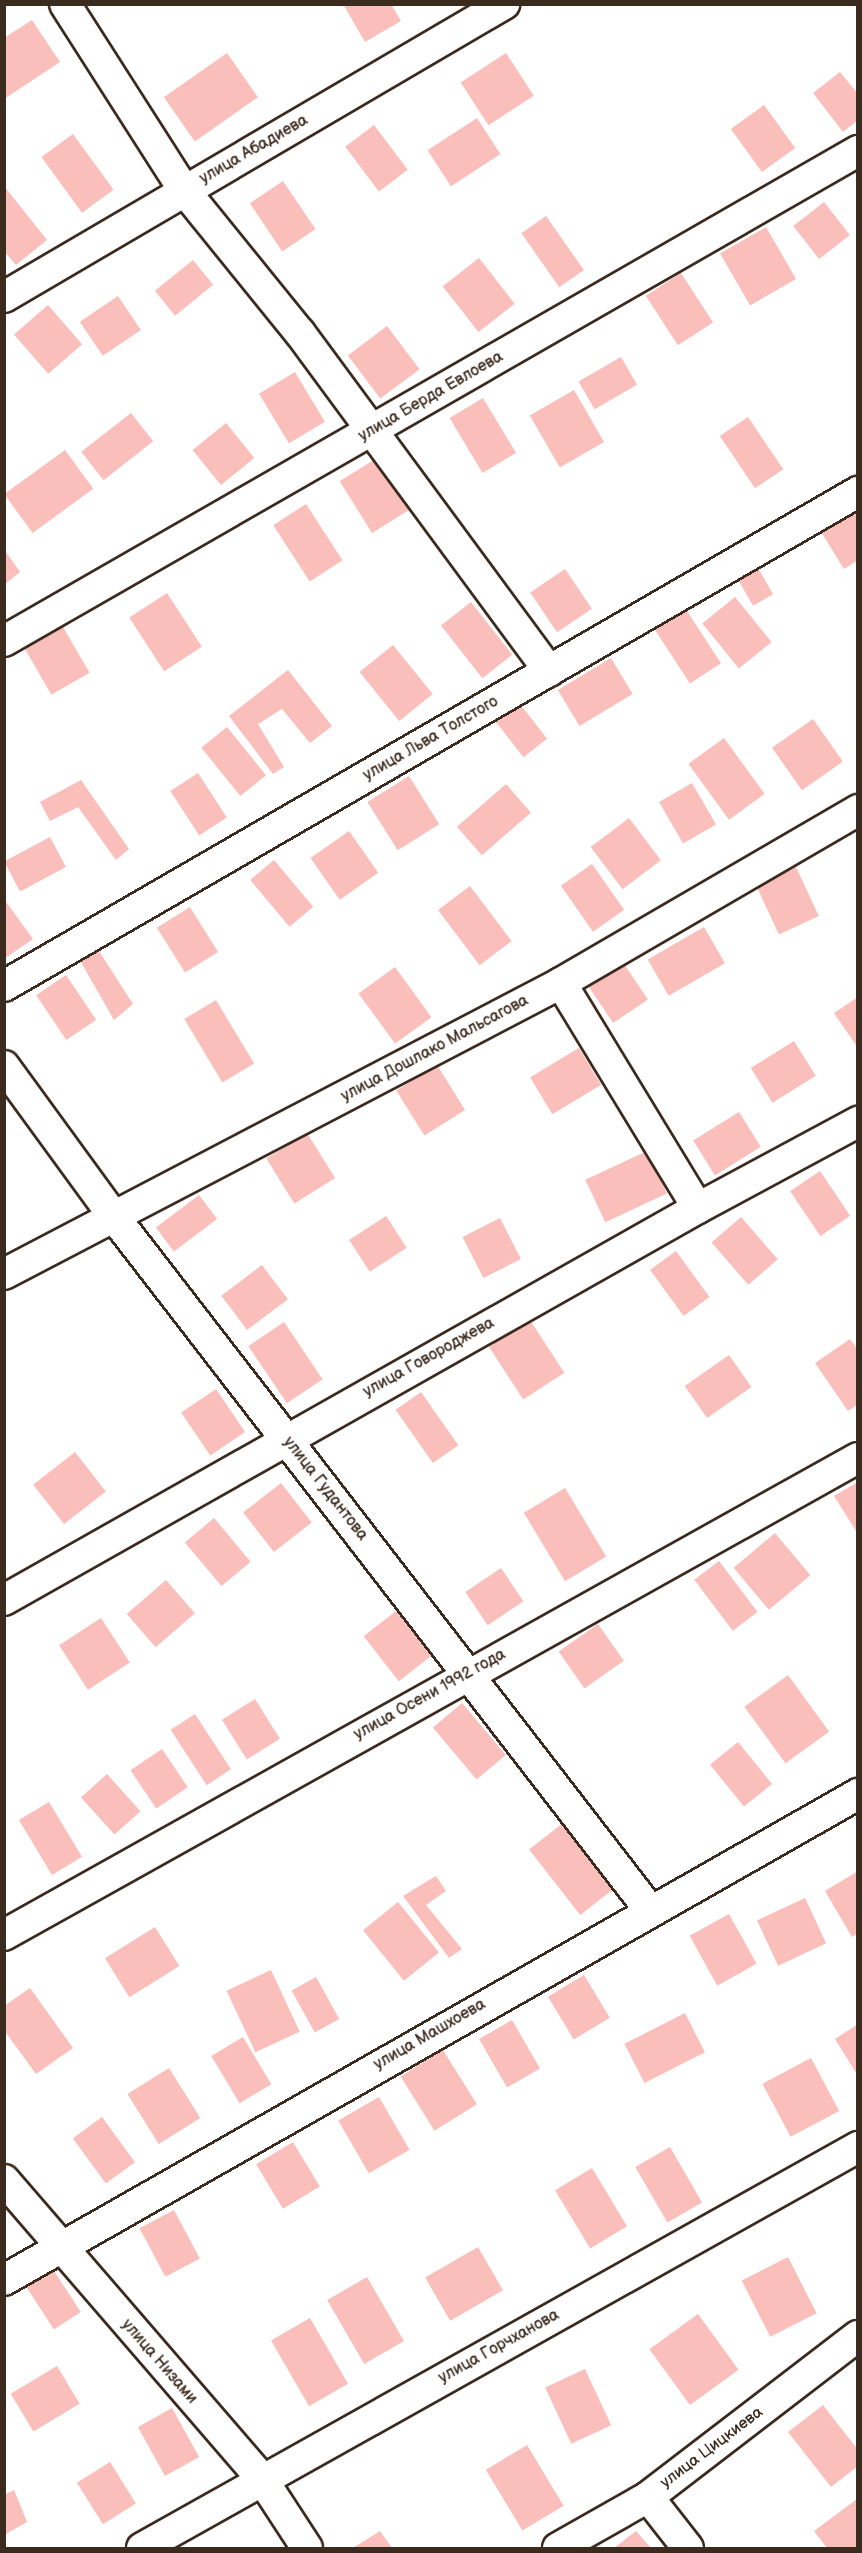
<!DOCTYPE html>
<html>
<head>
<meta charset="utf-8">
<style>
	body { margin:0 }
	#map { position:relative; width:862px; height:2553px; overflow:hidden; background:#fff; font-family:"Balsamiq Sans",sans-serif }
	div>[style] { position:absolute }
	.building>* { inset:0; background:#fabebb; transform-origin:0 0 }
	.roads { filter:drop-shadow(2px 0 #3b2a1e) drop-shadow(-2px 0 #3b2a1e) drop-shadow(0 2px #3b2a1e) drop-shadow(0 -2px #3b2a1e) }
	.street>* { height:30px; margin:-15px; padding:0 15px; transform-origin:15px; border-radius:15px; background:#fff }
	span { translate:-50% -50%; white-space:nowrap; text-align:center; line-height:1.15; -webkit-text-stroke:4.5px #fff; paint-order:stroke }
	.street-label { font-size:16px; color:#3b2a1e }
	.frame { position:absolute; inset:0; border:6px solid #3b2a1e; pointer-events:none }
</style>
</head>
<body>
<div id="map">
	<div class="building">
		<div style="clip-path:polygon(343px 4px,391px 4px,401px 21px,365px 42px)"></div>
		<div style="clip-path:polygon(32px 20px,60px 62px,4px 99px,4px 38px)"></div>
		<div style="left:227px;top:53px;width:54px;height:77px;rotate:55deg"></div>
		<div style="left:506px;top:53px;width:51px;height:54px;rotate:57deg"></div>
		<div style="clip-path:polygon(840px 72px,858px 94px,858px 120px,843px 132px,813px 93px)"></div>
		<div style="left:764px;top:105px;width:53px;height:41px;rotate:54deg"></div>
		<div style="left:477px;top:118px;width:43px;height:59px;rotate:57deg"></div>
		<div style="left:374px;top:125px;width:56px;height:36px;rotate:53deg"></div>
		<div style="left:73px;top:134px;width:69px;height:39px;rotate:54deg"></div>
		<div style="left:283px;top:181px;width:58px;height:40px;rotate:56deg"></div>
		<div style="clip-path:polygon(4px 186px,47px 240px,16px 265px,4px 251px)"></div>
		<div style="left:824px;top:202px;width:42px;height:39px;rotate:52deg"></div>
		<div style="left:546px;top:216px;width:66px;height:30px;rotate:55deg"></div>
		<div style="left:766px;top:227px;width:60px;height:53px;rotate:60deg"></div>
		<div style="left:479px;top:258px;width:58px;height:46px;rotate:52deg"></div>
		<div style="left:193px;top:260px;width:32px;height:49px;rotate:51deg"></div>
		<div style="left:681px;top:273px;width:59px;height:42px;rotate:57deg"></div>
		<div style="left:118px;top:296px;width:41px;height:46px;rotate:56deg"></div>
		<div style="left:48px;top:305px;width:52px;height:45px;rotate:49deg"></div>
		<div style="left:387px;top:326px;width:54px;height:49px;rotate:53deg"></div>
		<div style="left:621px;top:357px;width:32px;height:49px;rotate:60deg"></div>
		<div style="left:295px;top:372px;width:58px;height:42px;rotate:59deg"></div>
		<div style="left:574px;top:390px;width:60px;height:51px;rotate:60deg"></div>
		<div style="left:483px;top:398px;width:64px;height:39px;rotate:59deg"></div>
		<div style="left:131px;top:413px;width:36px;height:63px;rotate:52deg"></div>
		<div style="left:748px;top:417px;width:63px;height:34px;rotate:56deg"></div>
		<div style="left:226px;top:423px;width:45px;height:43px;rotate:51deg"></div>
		<div style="left:65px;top:450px;width:48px;height:75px;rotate:54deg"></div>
		<div style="left:377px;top:458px;width:61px;height:44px;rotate:58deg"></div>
		<div style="left:306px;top:504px;width:67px;height:39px;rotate:57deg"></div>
		<div style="clip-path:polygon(852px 510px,858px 518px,858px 560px,844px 569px,820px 530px)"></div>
		<div style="clip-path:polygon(4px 549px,20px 572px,4px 585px)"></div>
		<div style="left:755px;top:563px;width:36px;height:23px;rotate:60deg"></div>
		<div style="left:565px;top:569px;width:48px;height:42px;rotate:56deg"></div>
		<div style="left:167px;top:593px;width:64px;height:45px;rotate:57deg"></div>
		<div style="left:735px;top:597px;width:58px;height:42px;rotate:51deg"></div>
		<div style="left:471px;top:602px;width:67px;height:38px;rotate:52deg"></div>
		<div style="left:685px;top:608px;width:66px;height:37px;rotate:57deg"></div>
		<div style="left:59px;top:620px;width:61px;height:44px;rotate:60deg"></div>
		<div style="left:393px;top:645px;width:63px;height:43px;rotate:51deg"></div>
		<div style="left:611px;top:658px;width:42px;height:62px;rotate:59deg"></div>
		<div style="clip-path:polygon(288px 670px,332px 726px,310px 743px,282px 709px,258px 724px,284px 767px,273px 774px,229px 716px)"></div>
		<div style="left:520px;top:704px;width:44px;height:30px;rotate:52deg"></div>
		<div style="left:813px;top:719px;width:52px;height:50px;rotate:55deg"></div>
		<div style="left:227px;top:727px;width:62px;height:33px;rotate:51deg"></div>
		<div style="left:724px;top:738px;width:69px;height:44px;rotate:54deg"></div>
		<div style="left:198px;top:773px;width:53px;height:33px;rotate:57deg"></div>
		<div style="left:409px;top:776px;width:57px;height:49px;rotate:58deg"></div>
		<div style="clip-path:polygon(81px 780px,129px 849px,116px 860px,78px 807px,50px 821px,40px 802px)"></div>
		<div style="left:692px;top:783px;width:48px;height:38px;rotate:60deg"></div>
		<div style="left:506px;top:784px;width:38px;height:65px;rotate:49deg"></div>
		<div style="left:629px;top:818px;width:53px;height:48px;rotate:53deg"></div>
		<div style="left:349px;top:831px;width:51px;height:47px;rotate:55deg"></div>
		<div style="left:50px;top:837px;width:34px;height:52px;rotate:62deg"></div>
		<div style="left:274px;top:860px;width:61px;height:31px;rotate:50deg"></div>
		<div style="left:592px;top:864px;width:56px;height:38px;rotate:55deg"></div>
		<div style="left:796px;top:867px;width:54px;height:44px;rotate:65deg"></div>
		<div style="left:470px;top:886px;width:69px;height:40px;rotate:53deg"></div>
		<div style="clip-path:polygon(4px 899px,33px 939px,4px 959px)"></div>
		<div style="left:190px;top:907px;width:53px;height:39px;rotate:58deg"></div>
		<div style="left:704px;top:927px;width:42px;height:65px;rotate:60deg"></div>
		<div style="clip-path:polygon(95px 945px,133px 1004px,114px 1020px,78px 957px)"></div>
		<div style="left:620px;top:958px;width:50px;height:42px;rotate:56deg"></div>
		<div style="left:395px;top:967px;width:62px;height:45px;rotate:54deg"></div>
		<div style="left:66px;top:975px;width:54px;height:36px;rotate:56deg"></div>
		<div style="clip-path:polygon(858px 997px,858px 1048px,834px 1013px)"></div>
		<div style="left:216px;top:1000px;width:74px;height:37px;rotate:59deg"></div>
		<div style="left:794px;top:1041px;width:41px;height:51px;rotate:58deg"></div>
		<div style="left:579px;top:1048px;width:43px;height:57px;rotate:59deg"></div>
		<div style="left:437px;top:1065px;width:53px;height:48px;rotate:58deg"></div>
		<div style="left:739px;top:1112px;width:41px;height:54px;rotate:58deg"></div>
		<div style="left:307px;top:1133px;width:53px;height:48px;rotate:58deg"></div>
		<div style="left:647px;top:1151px;width:47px;height:68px;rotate:65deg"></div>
		<div style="left:820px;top:1171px;width:54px;height:36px;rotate:56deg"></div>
		<div style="left:199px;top:1195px;width:30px;height:54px;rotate:53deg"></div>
		<div style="left:386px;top:1216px;width:38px;height:44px;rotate:57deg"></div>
		<div style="left:741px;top:1217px;width:56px;height:39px;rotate:49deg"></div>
		<div style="left:500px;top:1218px;width:46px;height:42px;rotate:63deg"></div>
		<div style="left:676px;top:1251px;width:57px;height:32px;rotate:54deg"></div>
		<div style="left:262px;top:1265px;width:43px;height:51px;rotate:53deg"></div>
		<div style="left:530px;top:1320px;width:63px;height:49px;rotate:57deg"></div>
		<div style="left:284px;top:1322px;width:69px;height:43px;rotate:56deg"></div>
		<div style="clip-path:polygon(850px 1339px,858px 1350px,858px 1404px,848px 1411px,815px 1363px)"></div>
		<div style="left:729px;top:1355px;width:39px;height:54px;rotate:55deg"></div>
		<div style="left:216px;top:1389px;width:52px;height:42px;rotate:56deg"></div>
		<div style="left:421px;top:1392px;width:65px;height:31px;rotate:55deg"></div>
		<div style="left:75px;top:1452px;width:50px;height:53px;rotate:52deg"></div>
		<div style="clip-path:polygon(858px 1482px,858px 1534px,834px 1496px)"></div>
		<div style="left:281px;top:1483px;width:50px;height:48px;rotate:52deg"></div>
		<div style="left:565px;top:1488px;width:80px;height:48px;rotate:59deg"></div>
		<div style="left:214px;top:1518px;width:57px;height:38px;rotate:50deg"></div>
		<div style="left:775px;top:1533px;width:55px;height:54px;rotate:50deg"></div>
		<div style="left:719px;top:1561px;width:64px;height:31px;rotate:53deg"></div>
		<div style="left:501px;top:1568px;width:40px;height:43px;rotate:56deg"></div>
		<div style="left:166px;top:1580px;width:44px;height:52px;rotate:49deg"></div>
		<div style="left:396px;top:1611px;width:57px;height:41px;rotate:52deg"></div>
		<div style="left:101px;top:1618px;width:53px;height:50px;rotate:57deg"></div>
		<div style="left:598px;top:1624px;width:45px;height:48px;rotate:55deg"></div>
		<div style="left:788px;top:1675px;width:70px;height:54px;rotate:54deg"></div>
		<div style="left:255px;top:1699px;width:47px;height:39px;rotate:58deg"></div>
		<div style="left:462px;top:1703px;width:68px;height:38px;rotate:50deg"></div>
		<div style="left:195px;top:1714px;width:66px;height:29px;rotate:57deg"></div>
		<div style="left:738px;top:1742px;width:54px;height:36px;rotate:51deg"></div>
		<div style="left:162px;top:1749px;width:46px;height:38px;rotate:56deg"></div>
		<div style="left:107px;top:1774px;width:50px;height:35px;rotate:48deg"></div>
		<div style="left:49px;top:1802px;width:64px;height:35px;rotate:59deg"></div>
		<div style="left:563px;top:1823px;width:83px;height:43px;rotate:52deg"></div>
		<div style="clip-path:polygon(858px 1871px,858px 1933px,852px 1937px,825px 1891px)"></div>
		<div style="clip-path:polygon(436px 1876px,446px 1891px,426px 1905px,462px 1949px,449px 1958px,403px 1896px)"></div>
		<div style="left:805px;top:1898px;width:50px;height:53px;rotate:65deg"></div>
		<div style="left:398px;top:1902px;width:65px;height:45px;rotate:51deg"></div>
		<div style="left:729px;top:1914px;width:57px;height:45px;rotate:61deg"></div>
		<div style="left:155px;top:1927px;width:46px;height:59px;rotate:58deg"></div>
		<div style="left:271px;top:1970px;width:68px;height:49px;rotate:65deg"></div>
		<div style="left:584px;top:1975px;width:50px;height:42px;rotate:59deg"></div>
		<div style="left:316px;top:1977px;width:48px;height:28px;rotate:61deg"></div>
		<div style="clip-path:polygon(30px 1988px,73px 2048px,36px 2074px,4px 2030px,4px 2006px)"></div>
		<div style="left:685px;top:2013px;width:44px;height:68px;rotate:63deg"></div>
		<div style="left:512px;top:2020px;width:56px;height:38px;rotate:60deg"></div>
		<div style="clip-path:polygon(858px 2024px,858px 2076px,835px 2039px)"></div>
		<div style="left:243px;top:2037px;width:55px;height:37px;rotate:59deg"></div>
		<div style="left:443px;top:2050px;width:64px;height:50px;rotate:58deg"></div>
		<div style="left:811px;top:2058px;width:60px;height:55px;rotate:62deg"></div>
		<div style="left:169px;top:2068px;width:59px;height:49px;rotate:58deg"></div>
		<div style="left:379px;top:2097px;width:61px;height:47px;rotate:60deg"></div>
		<div style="left:102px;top:2117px;width:56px;height:36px;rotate:54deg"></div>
		<div style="left:293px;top:2142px;width:52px;height:43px;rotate:59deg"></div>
		<div style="left:670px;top:2147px;width:64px;height:40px;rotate:60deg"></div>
		<div style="left:592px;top:2168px;width:68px;height:43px;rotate:59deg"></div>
		<div style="left:174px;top:2210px;width:55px;height:39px;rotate:62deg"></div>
		<div style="left:478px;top:2247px;width:50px;height:61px;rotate:60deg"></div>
		<div style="left:788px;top:2257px;width:63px;height:52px;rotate:63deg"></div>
		<div style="left:47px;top:2260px;width:62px;height:32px;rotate:57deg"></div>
		<div style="left:367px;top:2277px;width:74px;height:46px;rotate:60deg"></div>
		<div style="left:698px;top:2314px;width:69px;height:60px;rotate:54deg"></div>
		<div style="left:310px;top:2318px;width:76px;height:45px;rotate:60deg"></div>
		<div style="left:57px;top:2366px;width:44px;height:54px;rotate:59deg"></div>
		<div style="left:585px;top:2369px;width:62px;height:44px;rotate:65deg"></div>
		<div style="clip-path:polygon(823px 2405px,858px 2450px,858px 2466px,831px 2487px,788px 2432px)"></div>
		<div style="left:172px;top:2408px;width:56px;height:39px;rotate:61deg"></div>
		<div style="left:527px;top:2445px;width:71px;height:48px;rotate:59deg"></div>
		<div style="left:110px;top:2462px;width:49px;height:39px;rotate:58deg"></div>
		<div style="clip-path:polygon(14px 2490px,27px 2522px,4px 2535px,4px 2495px)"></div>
		<div style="clip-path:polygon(857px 2499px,858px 2548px,827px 2548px,814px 2531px)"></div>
		<div style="clip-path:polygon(380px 2531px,392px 2548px,353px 2548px)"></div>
		<div style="clip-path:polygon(636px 2531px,651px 2548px,614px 2548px)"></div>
	</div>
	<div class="roads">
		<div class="street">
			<div style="left:65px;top:4px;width:221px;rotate:57.4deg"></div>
			<div style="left:184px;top:190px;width:184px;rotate:51deg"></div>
			<div style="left:300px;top:333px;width:420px;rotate:53.6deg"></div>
			<div style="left:4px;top:297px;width:580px;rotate:-30.37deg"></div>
			<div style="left:4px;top:641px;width:985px;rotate:-29.85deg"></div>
			<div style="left:561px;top:983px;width:263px;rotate:58.7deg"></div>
			<div style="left:4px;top:986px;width:987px;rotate:-30.05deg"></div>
			<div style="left:4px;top:1066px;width:188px;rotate:53.9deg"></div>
			<div style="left:115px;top:1218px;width:873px;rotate:52.3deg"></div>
			<div style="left:4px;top:1274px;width:628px;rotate:-27.58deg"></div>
			<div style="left:561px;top:983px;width:344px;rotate:-30.2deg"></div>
			<div style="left:4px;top:1600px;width:797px;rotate:-29.46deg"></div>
			<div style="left:698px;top:1208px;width:182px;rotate:-28.3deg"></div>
			<div style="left:4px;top:1935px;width:978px;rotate:-29.19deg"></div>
			<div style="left:4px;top:2180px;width:395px;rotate:49.2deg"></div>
			<div style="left:262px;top:2479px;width:82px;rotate:56.9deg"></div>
			<div style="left:4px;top:2280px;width:983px;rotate:-29.64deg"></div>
			<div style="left:648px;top:2497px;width:65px;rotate:51.9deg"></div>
			<div style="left:142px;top:2548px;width:821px;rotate:-29.25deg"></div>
			<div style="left:558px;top:2548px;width:103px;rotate:-29.5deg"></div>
			<div style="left:648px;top:2497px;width:265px;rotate:-37.5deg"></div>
		</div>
	</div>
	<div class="street-label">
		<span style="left:254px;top:150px;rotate:-30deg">улица Абадиева</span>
		<span style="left:431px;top:397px;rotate:-30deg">улица Берда Евлоева</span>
		<span style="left:431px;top:739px;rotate:-30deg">улица Льва Толстого</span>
		<span style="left:435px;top:1049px;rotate:-28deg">улица Дошлако Мальсагова</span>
		<span style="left:429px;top:1358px;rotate:-29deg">улица Говороджева</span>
		<span style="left:325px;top:1489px;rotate:52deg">улица Гудантова</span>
		<span style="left:430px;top:1695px;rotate:-29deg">улица Осени 1992 года</span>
		<span style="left:430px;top:2035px;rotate:-30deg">улица Машхоева</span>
		<span style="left:499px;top:2347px;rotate:-29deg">улица Горчханова</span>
		<span style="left:159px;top:2362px;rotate:49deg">улица Низами</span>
		<span style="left:712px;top:2448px;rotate:-37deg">улица Цицкиева</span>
	</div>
	<div class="frame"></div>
</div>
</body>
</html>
